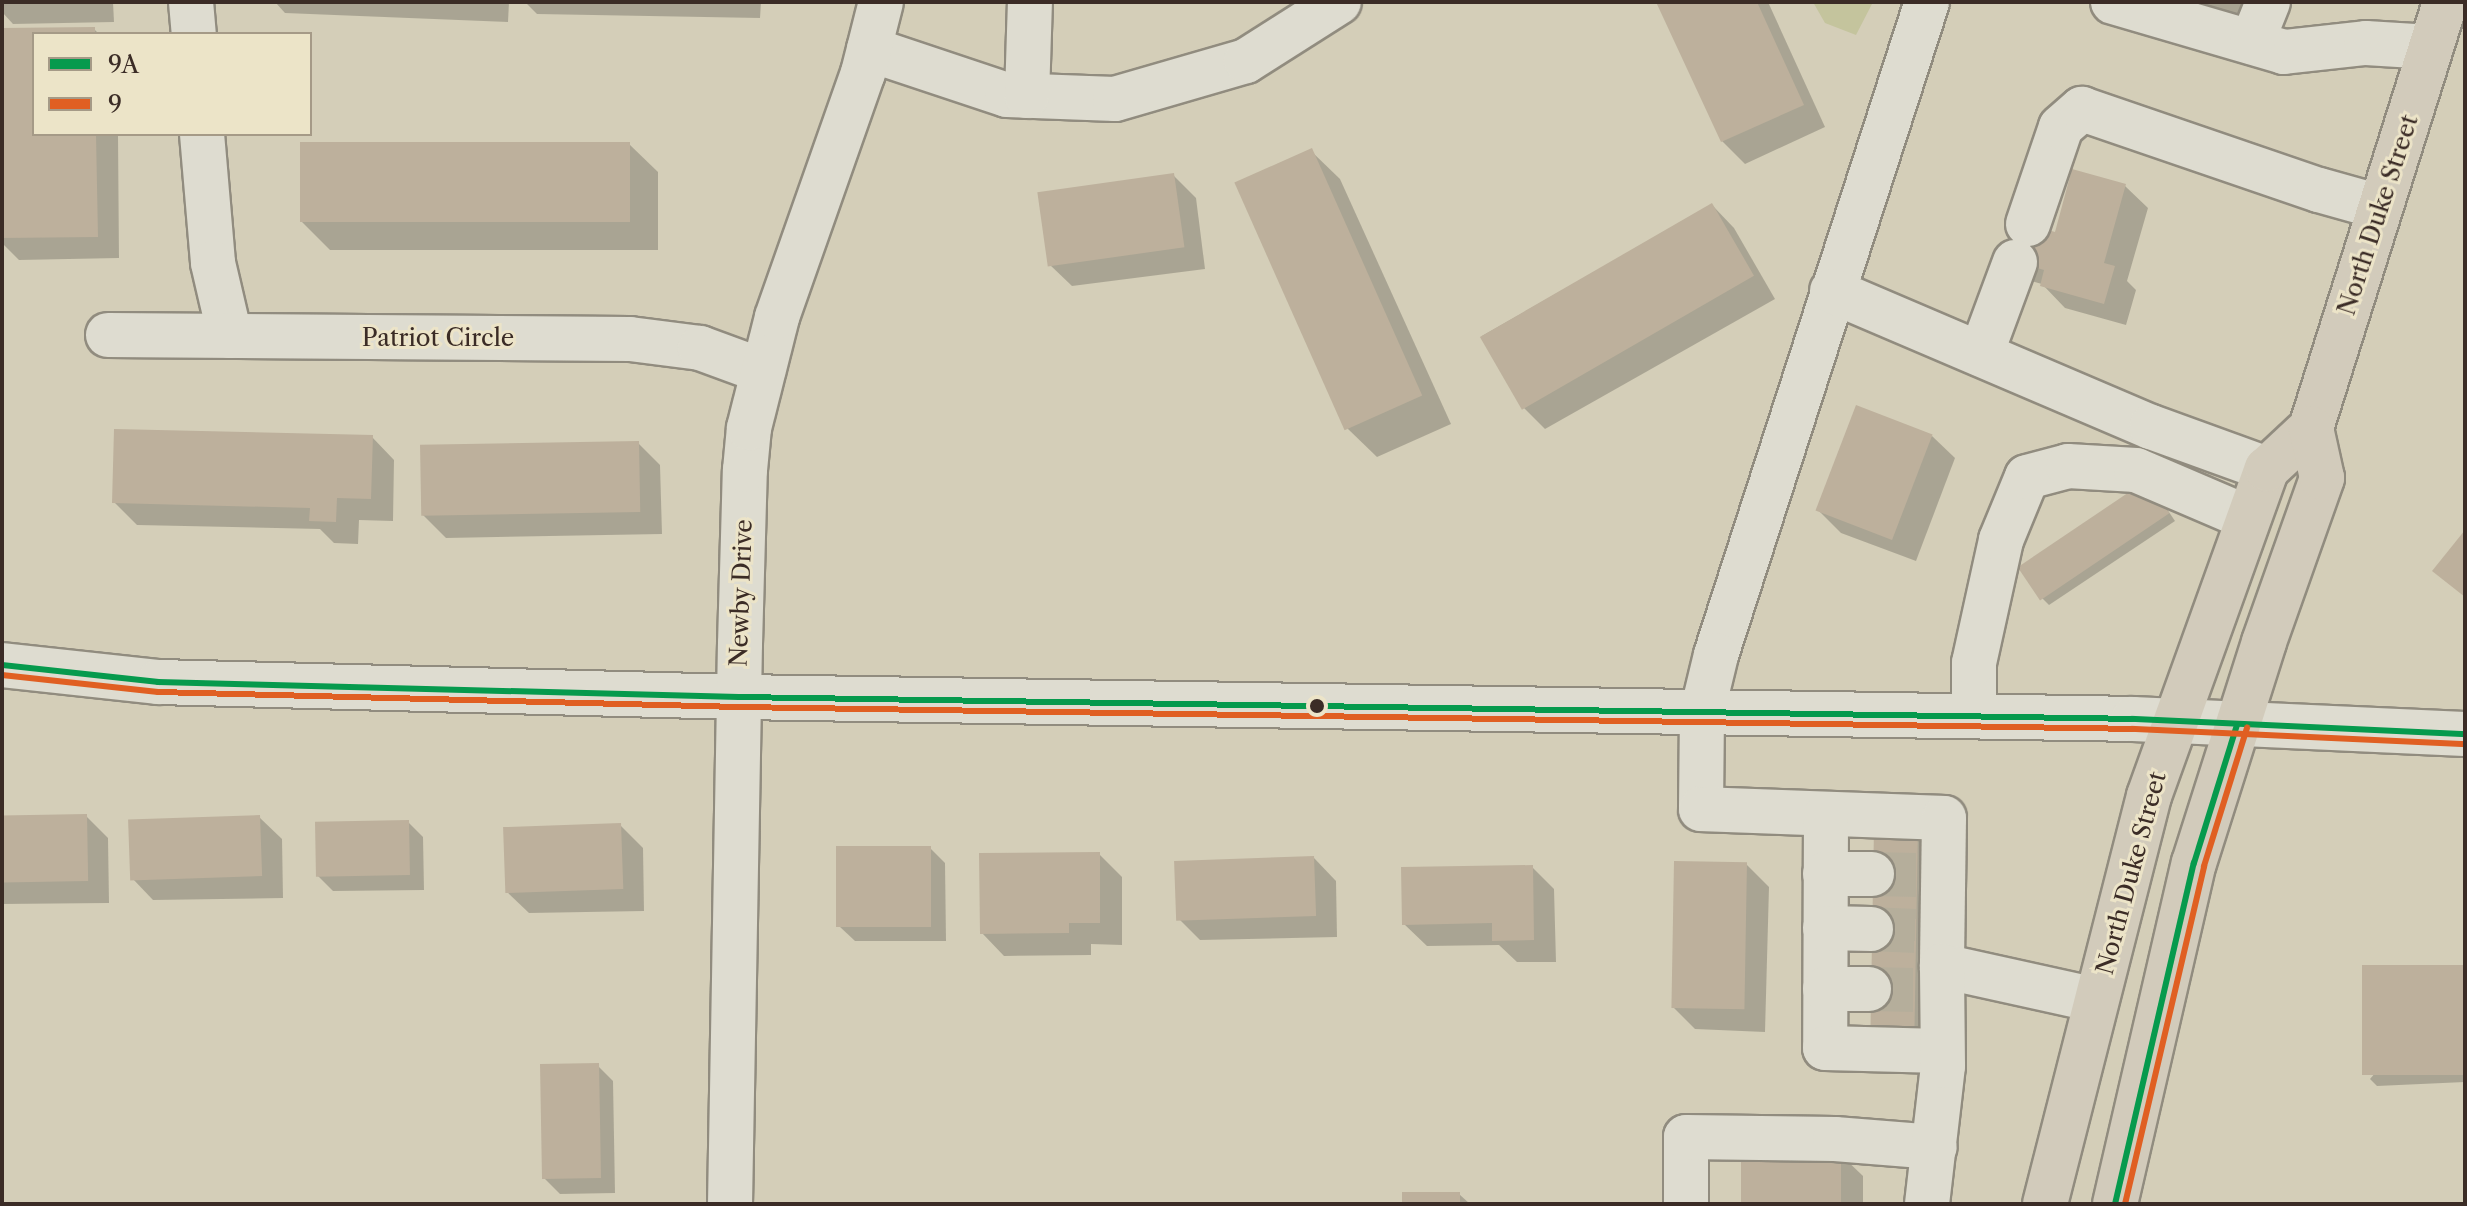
<!DOCTYPE html>
<html>
<head>
<meta charset="utf-8">
<style>
	body { margin:0 }
	#map { position:relative; width:2467px; height:1206px; overflow:hidden; background:#d4ceb8; font-family:"Libre Caslon Text",serif }
	div>[style] { position:absolute }
	.green>* { inset:0; background:#c4c49d }
	.shadow>* { inset:0; background:#0003 }
	.building>* { inset:0; background:#bdb09c; transform-origin:0 0 }
	.minor-tunnel>* { height:44px; margin-top:-22px; transform-origin:0; background:repeating-linear-gradient(90deg,#b5ae9b 0 44px,transparent 0 66px) }
	.roads { filter:drop-shadow(2px 0 #918c7f) drop-shadow(-2px 0 #918c7f) drop-shadow(0 2px #918c7f) drop-shadow(0 -2px #918c7f) }
	.minor>* { height:44px; margin:-22px; padding:0 22px; transform-origin:22px; border-radius:22px; background:#dedcd0 }
	.highway>* { height:44px; margin:-22px; padding:0 22px; transform-origin:22px; border-radius:22px; background:#d2cbbb }
	.bus-1>* { height:6px; margin:-3px; padding:0 3px; transform-origin:3px; border-radius:3px; background:#069a4d }
	.bus-2>* { height:6px; margin:-3px; padding:0 3px; transform-origin:3px; border-radius:3px; background:#e05f22 }
	.dots>* { width:22px; height:22px; translate:-50% -50%; box-sizing:border-box; border:4px solid #ece4c8; border-radius:50% }
	span { translate:-50% -50%; white-space:nowrap; text-align:center; line-height:1.15; -webkit-text-stroke:6px #ece4c8; paint-order:stroke }
	.street-label { font-size:24px; color:#3b2c26 }
	.frame { position:absolute; inset:0; border:4px solid #3b2c26; pointer-events:none }
	.legend { position:absolute; left:32px; top:32px; width:280px; height:104px; box-sizing:border-box; background:#ece4c8; border:2px solid #a59a87; margin:0; padding:10px 14px; list-style:none; font-size:24px; color:#3b2c26 }
	.legend li { display:flex; align-items:center; gap:16px; height:40px }
	.legend b { width:40px; border:2px solid #a59a87 }
</style>
</head>
<body>
<div id="map">
	<div class="green">
		<div style="clip-path:polygon(1813px 2px,1873px 2px,1856px 35px,1825px 23px)"></div>
	</div>
	<div class="shadow">
		<div style="clip-path:polygon(2px 2px,113px 2px,114px 22px,13px 24px,2px 12px)"></div>
		<div style="clip-path:polygon(275px 2px,509px 2px,508px 22px,285px 13px)"></div>
		<div style="clip-path:polygon(525px 2px,761px 2px,760px 18px,537px 14px)"></div>
		<div style="clip-path:polygon(1659px 2px,1768px 2px,1825px 127px,1745px 164px,1722px 141px)"></div>
		<div style="clip-path:polygon(2124px 2px,2243px 2px,2233px 35px)"></div>
		<div style="clip-path:polygon(94px 29px,99px 34px,34px 34px,34px 134px,118px 134px,119px 258px,19px 260px,2px 243px,2px 30px)"></div>
		<div style="clip-path:polygon(629px 144px,658px 172px,658px 250px,330px 250px,301px 221px)"></div>
		<div style="clip-path:polygon(1311px 151px,1340px 179px,1451px 424px,1377px 457px,1348px 429px)"></div>
		<div style="clip-path:polygon(1173px 175px,1196px 198px,1205px 269px,1072px 286px,1049px 264px)"></div>
		<div style="clip-path:polygon(2125px 186px,2148px 208px,2127px 281px,2136px 290px,2126px 325px,2065px 308px,2042px 284px,2031px 281px,2008px 258px,2056px 234px)"></div>
		<div style="clip-path:polygon(1712px 205px,1734px 228px,1775px 299px,1545px 429px,1522px 406px,1482px 336px)"></div>
		<div style="clip-path:polygon(1932px 436px,1955px 458px,1916px 561px,1841px 533px,1818px 510px)"></div>
		<div style="clip-path:polygon(372px 437px,394px 460px,393px 521px,359px 520px,358px 544px,334px 543px,320px 529px,137px 525px,114px 502px)"></div>
		<div style="clip-path:polygon(638px 443px,660px 465px,662px 534px,446px 538px,423px 515px)"></div>
		<div style="clip-path:polygon(2154px 490px,2175px 521px,2049px 605px,2042px 598px)"></div>
		<div style="clip-path:polygon(86px 816px,108px 838px,109px 903px,2px 904px,2px 817px)"></div>
		<div style="clip-path:polygon(259px 817px,282px 839px,283px 898px,153px 900px,131px 877px)"></div>
		<div style="clip-path:polygon(408px 822px,423px 837px,424px 890px,333px 891px,318px 876px)"></div>
		<div style="clip-path:polygon(621px 826px,643px 848px,644px 911px,529px 913px,506px 891px)"></div>
		<div style="clip-path:polygon(1918px 831px,1925px 838px,1920px 1043px,1877px 1042px)"></div>
		<div style="clip-path:polygon(930px 848px,945px 863px,946px 941px,855px 941px,839px 926px)"></div>
		<div style="clip-path:polygon(1099px 854px,1122px 877px,1122px 945px,1091px 944px,1091px 955px,1004px 956px,982px 933px)"></div>
		<div style="clip-path:polygon(1314px 858px,1336px 881px,1337px 937px,1200px 940px,1177px 917px)"></div>
		<div style="clip-path:polygon(1746px 864px,1769px 887px,1765px 1032px,1695px 1029px,1673px 1007px)"></div>
		<div style="clip-path:polygon(1532px 867px,1554px 889px,1556px 962px,1517px 962px,1499px 945px,1427px 946px,1404px 924px)"></div>
		<div style="clip-path:polygon(2465px 967px,2465px 1082px,2377px 1086px,2370px 1079px)"></div>
		<div style="clip-path:polygon(598px 1066px,613px 1081px,615px 1193px,560px 1194px,544px 1178px)"></div>
		<div style="clip-path:polygon(1840px 1154px,1863px 1176px,1863px 1204px,1743px 1204px)"></div>
		<div style="clip-path:polygon(1459px 1194px,1470px 1204px,1404px 1204px)"></div>
	</div>
	<div class="building">
		<div style="clip-path:polygon(1656px 2px,1757px 2px,1804px 105px,1721px 142px)"></div>
		<div style="clip-path:polygon(95px 27px,95px 34px,34px 34px,34px 134px,96px 134px,98px 237px,2px 238px,2px 28px)"></div>
		<div style="left:300px;top:142px;width:330px;height:80px"></div>
		<div style="left:1312px;top:148px;width:271px;height:85px;rotate:66deg"></div>
		<div style="clip-path:polygon(2072px 169px,2126px 184px,2104px 263px,2115px 266px,2104px 304px,2040px 286px,2044px 270px,2006px 259px,2016px 221px,2055px 232px)"></div>
		<div style="left:1174px;top:173px;width:75px;height:138px;rotate:82deg"></div>
		<div style="left:1712px;top:203px;width:84px;height:268px;rotate:60deg"></div>
		<div style="left:1856px;top:405px;width:82px;height:113px;rotate:21deg"></div>
		<div style="clip-path:polygon(114px 429px,373px 435px,371px 499px,337px 498px,336px 522px,309px 521px,310px 508px,112px 503px)"></div>
		<div style="left:639px;top:441px;width:71px;height:219px;rotate:89deg"></div>
		<div style="left:2147px;top:480px;width:40px;height:156px;rotate:56deg"></div>
		<div style="clip-path:polygon(2465px 530px,2465px 597px,2432px 571px)"></div>
		<div style="left:87px;top:814px;width:67px;height:85px;rotate:89deg"></div>
		<div style="left:260px;top:815px;width:61px;height:132px;rotate:88deg"></div>
		<div style="left:409px;top:820px;width:55px;height:94px;rotate:89deg"></div>
		<div style="left:621px;top:823px;width:66px;height:118px;rotate:88deg"></div>
		<div style="left:1874px;top:828px;width:44px;height:207px;rotate:1deg"></div>
		<div style="left:836px;top:846px;width:95px;height:81px"></div>
		<div style="clip-path:polygon(1100px 852px,1100px 923px,1069px 923px,1069px 933px,980px 934px,979px 853px)"></div>
		<div style="left:1314px;top:856px;width:60px;height:140px;rotate:88deg"></div>
		<div style="left:1674px;top:861px;width:73px;height:147px;rotate:1deg"></div>
		<div style="clip-path:polygon(1533px 865px,1534px 940px,1492px 941px,1492px 923px,1402px 925px,1401px 867px)"></div>
		<div style="left:2465px;top:965px;width:110px;height:103px;rotate:90deg"></div>
		<div style="left:599px;top:1063px;width:115px;height:59px;rotate:89deg"></div>
		<div style="left:1741px;top:1152px;width:100px;height:52px"></div>
		<div style="left:1402px;top:1192px;width:58px;height:12px"></div>
	</div>
	<div class="minor-tunnel">
		<div style="left:1872px;top:874px;width:46px;rotate:1.2deg"></div>
		<div style="left:1871px;top:929px;width:45px;rotate:2.5deg"></div>
		<div style="left:1869px;top:989px;width:45px;rotate:1.3deg"></div>
	</div>
	<div class="roads">
		<div class="minor">
			<div style="left:191px;top:2px;width:32px;rotate:85deg"></div>
			<div style="left:1927px;top:2px;width:686px;rotate:107.91deg"></div>
			<div style="left:1716px;top:655px;width:60px;rotate:103.6deg"></div>
			<div style="left:1702px;top:713px;width:96px;rotate:90.6deg"></div>
			<div style="left:1701px;top:809px;width:243px;rotate:2.1deg"></div>
			<div style="left:1944px;top:818px;width:148px;rotate:90.8deg"></div>
			<div style="left:1942px;top:966px;width:158px;rotate:12.4deg"></div>
			<div style="left:2113px;top:2px;width:178px;rotate:16.3deg"></div>
			<div style="left:2284px;top:52px;width:82px;rotate:-6.3deg"></div>
			<div style="left:2366px;top:43px;width:65px;rotate:3.5deg"></div>
			<div style="left:2252px;top:42px;width:43px;rotate:-68.2deg"></div>
			<div style="left:869px;top:49px;width:145px;rotate:18.4deg"></div>
			<div style="left:1007px;top:95px;width:108px;rotate:2.1deg"></div>
			<div style="left:1115px;top:99px;width:136px;rotate:-16.2deg"></div>
			<div style="left:1246px;top:61px;width:110px;rotate:-32.4deg"></div>
			<div style="left:1027px;top:96px;width:94px;rotate:-88.2deg"></div>
			<div style="left:202px;top:134px;width:129px;rotate:85.1deg"></div>
			<div style="left:213px;top:263px;width:75px;rotate:76.9deg"></div>
			<div style="left:2028px;top:224px;width:102px;rotate:-71.2deg"></div>
			<div style="left:2061px;top:127px;width:28px;rotate:-41deg"></div>
			<div style="left:2082px;top:109px;width:250px;rotate:18.9deg"></div>
			<div style="left:2319px;top:190px;width:63px;rotate:15.6deg"></div>
			<div style="left:1832px;top:291px;width:347px;rotate:23.1deg"></div>
			<div style="left:2151px;top:427px;width:123px;rotate:19.9deg"></div>
			<div style="left:108px;top:335px;width:522px;rotate:0.44deg"></div>
			<div style="left:630px;top:339px;width:71px;rotate:7.3deg"></div>
			<div style="left:700px;top:348px;width:67px;rotate:20.1deg"></div>
			<div style="left:1981px;top:354px;width:98px;rotate:-69.7deg"></div>
			<div style="left:2px;top:665px;width:157px;rotate:6.2deg"></div>
			<div style="left:158px;top:682px;width:581px;rotate:1.48deg"></div>
			<div style="left:739px;top:697px;width:1394px;rotate:0.9deg"></div>
			<div style="left:2133px;top:719px;width:332px;rotate:2.6deg"></div>
			<div style="left:1974px;top:716px;width:53px;rotate:-90deg"></div>
			<div style="left:1974px;top:663px;width:126px;rotate:-77.6deg"></div>
			<div style="left:2001px;top:540px;width:68px;rotate:-67.6deg"></div>
			<div style="left:2027px;top:477px;width:42px;rotate:-15deg"></div>
			<div style="left:2068px;top:466px;width:68px;rotate:3.4deg"></div>
			<div style="left:2136px;top:470px;width:122px;rotate:23.2deg"></div>
			<div style="left:1826px;top:815px;width:233px;rotate:90.2deg"></div>
			<div style="left:1825px;top:1048px;width:117px;rotate:1.5deg"></div>
			<div style="left:1825px;top:874px;width:47px"></div>
			<div style="left:1825px;top:928px;width:46px;rotate:1.2deg"></div>
			<div style="left:1825px;top:989px;width:44px"></div>
			<div style="left:730px;top:1204px;width:560px;rotate:-88.98deg"></div>
			<div style="left:740px;top:644px;width:174px;rotate:-88.4deg"></div>
			<div style="left:745px;top:470px;width:42px;rotate:-84.6deg"></div>
			<div style="left:749px;top:428px;width:114px;rotate:-75.8deg"></div>
			<div style="left:777px;top:317px;width:259px;rotate:-70.6deg"></div>
			<div style="left:863px;top:73px;width:73px;rotate:-75.8deg"></div>
			<div style="left:1686px;top:1204px;width:67px;rotate:-90deg"></div>
			<div style="left:1686px;top:1137px;width:149px;rotate:0.8deg"></div>
			<div style="left:1835px;top:1139px;width:100px;rotate:4.6deg"></div>
			<div style="left:1927px;top:1204px;width:139px;rotate:-83.4deg"></div>
			<div style="left:1943px;top:1066px;width:100px;rotate:-90.6deg"></div>
		</div>
		<div class="highway">
			<div style="left:2045px;top:1204px;width:421px;rotate:-75.7deg"></div>
			<div style="left:2149px;top:796px;width:348px;rotate:-70.2deg"></div>
			<div style="left:2267px;top:469px;width:60px;rotate:-43deg"></div>
			<div style="left:2311px;top:428px;width:447px;rotate:-72.5deg"></div>
			<div style="left:2115px;top:1204px;width:350px;rotate:-77deg"></div>
			<div style="left:2194px;top:863px;width:232px;rotate:-72.4deg"></div>
			<div style="left:2264px;top:642px;width:174px;rotate:-70.5deg"></div>
			<div style="left:2322px;top:478px;width:51px;rotate:-102.4deg"></div>
		</div>
	</div>
	<div class="bus-1">
		<div style="left:2px;top:665px;width:157px;rotate:6.2deg"></div>
		<div style="left:158px;top:682px;width:581px;rotate:1.48deg"></div>
		<div style="left:739px;top:697px;width:1394px;rotate:0.9deg"></div>
		<div style="left:2133px;top:719px;width:332px;rotate:2.6deg"></div>
		<div style="left:2115px;top:1204px;width:350px;rotate:-77deg"></div>
		<div style="left:2194px;top:863px;width:145px;rotate:-72.7deg"></div>
	</div>
	<div class="bus-2">
		<div style="left:2px;top:675px;width:157px;rotate:6.2deg"></div>
		<div style="left:158px;top:692px;width:581px;rotate:1.48deg"></div>
		<div style="left:739px;top:707px;width:1394px;rotate:0.9deg"></div>
		<div style="left:2133px;top:729px;width:332px;rotate:2.6deg"></div>
		<div style="left:2125px;top:1204px;width:347px;rotate:-76.8deg"></div>
		<div style="left:2204px;top:866px;width:145px;rotate:-72.7deg"></div>
	</div>
	<div class="dots">
		<div style="left:1317px;top:706px;background:#3b2c26"></div>
	</div>
	<div class="street-label">
		<span style="left:2378px;top:215px;rotate:-72deg">North Duke Street</span>
		<span style="left:438px;top:338px">Patriot Circle</span>
		<span style="left:741px;top:593px;rotate:-88deg">Newby Drive</span>
		<span style="left:2131px;top:873px;rotate:-75deg">North Duke Street</span>
	</div>
	<div class="frame"></div>
	<ul class="legend">
	<li><b style="height:10px;background:#069a4d"></b>9A</li>
	<li><b style="height:10px;background:#e05f22"></b>9</li>
	</ul>
</div>
</body>
</html>
